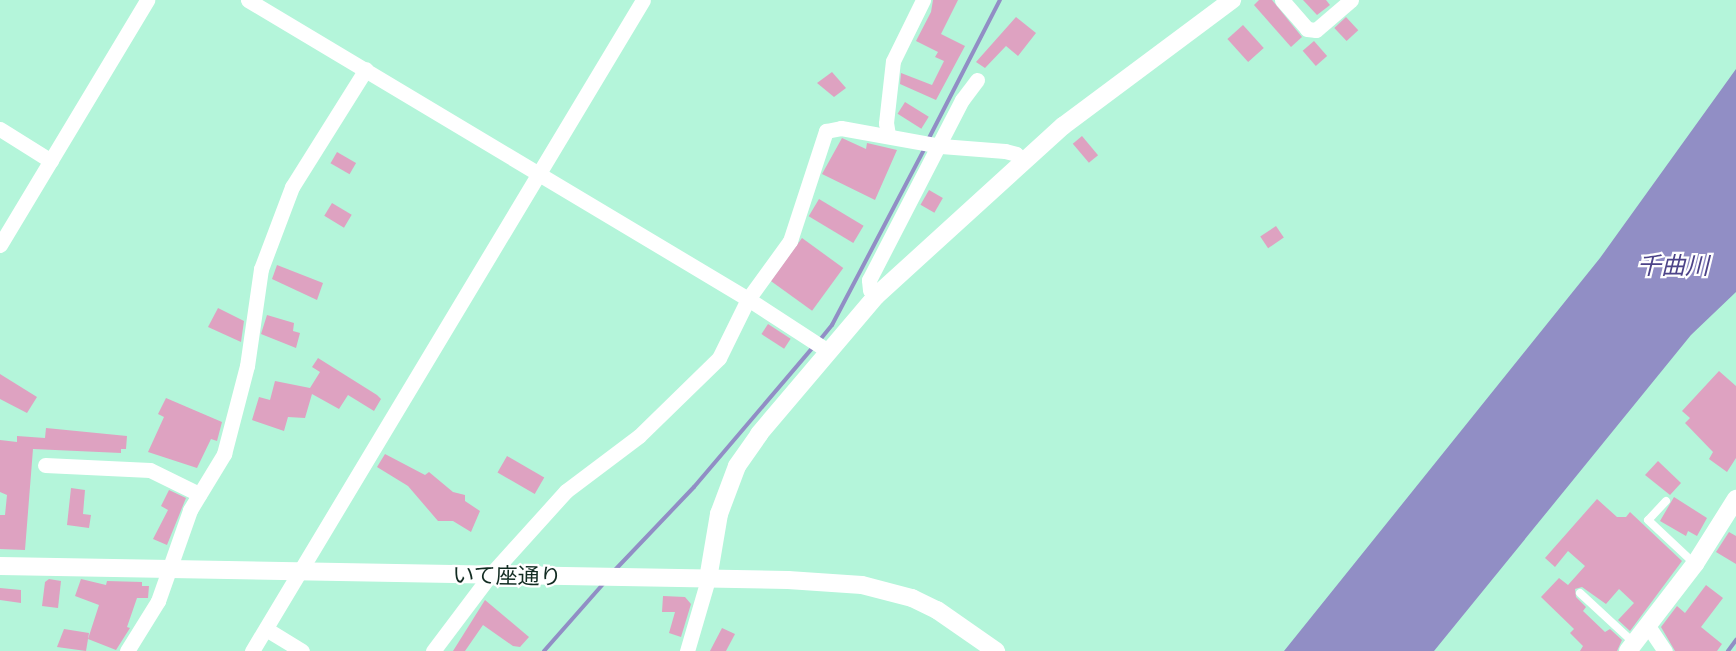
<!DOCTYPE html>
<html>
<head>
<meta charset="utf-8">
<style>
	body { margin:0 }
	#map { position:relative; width:1736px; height:651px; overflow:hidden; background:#b4f5da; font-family:"Exo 2","Noto Sans JP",sans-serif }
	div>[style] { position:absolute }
	.water>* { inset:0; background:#918ec5 }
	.stream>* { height:4px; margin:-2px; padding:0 2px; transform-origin:2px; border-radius:2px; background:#918ec5 }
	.building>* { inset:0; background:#dea2c1; transform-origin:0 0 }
	.service>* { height:8px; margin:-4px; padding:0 4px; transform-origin:4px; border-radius:4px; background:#fff }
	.minor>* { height:15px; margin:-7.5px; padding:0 7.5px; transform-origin:7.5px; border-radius:7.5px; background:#fff }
	.tertiary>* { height:18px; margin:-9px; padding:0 9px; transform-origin:9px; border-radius:9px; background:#fff }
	span { translate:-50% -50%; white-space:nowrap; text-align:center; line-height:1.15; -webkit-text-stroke:4.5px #fff; paint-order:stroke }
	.street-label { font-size:22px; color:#122c22 }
	.water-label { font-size:24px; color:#4d4489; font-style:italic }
</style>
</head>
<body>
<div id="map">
	<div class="water">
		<div style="clip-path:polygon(1736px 69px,1736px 292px,1691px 335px,1434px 651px,1284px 651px,1600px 258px)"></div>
	</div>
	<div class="stream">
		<div style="left:929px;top:138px;width:155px;rotate:-62.8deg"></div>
		<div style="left:819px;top:341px;width:21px;rotate:-51deg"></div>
		<div style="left:832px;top:325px;width:200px;rotate:-62.3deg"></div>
		<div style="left:614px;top:571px;width:116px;rotate:-46.4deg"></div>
		<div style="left:694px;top:487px;width:185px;rotate:-49.6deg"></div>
		<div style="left:544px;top:651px;width:89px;rotate:-48.6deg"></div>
		<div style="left:1728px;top:651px;width:14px;rotate:-54deg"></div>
	</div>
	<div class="building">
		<div style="clip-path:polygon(933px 0,958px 0,941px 34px,965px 46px,936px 100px,900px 84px,901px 73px,932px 85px,944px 61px,935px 57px,938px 52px,916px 41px,931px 12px)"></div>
		<div style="clip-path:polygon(1259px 0,1272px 0,1302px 37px,1291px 47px,1254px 5px)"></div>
		<div style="clip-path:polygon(1303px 0,1326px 0,1330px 5px,1317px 15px)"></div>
		<div style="clip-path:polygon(1016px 17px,1036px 33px,1018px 56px,1006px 46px,985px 68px,976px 62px)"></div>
		<div style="left:1346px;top:17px;width:18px;height:16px;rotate:47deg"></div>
		<div style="left:1243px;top:25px;width:31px;height:21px;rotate:48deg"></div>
		<div style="left:1314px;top:41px;width:20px;height:15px;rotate:49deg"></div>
		<div style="clip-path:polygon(832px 72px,846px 88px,834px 97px,817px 83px)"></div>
		<div style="left:905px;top:102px;width:28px;height:14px;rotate:32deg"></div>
		<div style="left:1082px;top:136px;width:25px;height:12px;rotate:50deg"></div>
		<div style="clip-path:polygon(842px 138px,866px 149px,867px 143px,897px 150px,875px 200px,822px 174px)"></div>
		<div style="left:337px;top:152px;width:22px;height:13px;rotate:30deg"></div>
		<div style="left:929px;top:190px;width:16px;height:17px;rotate:30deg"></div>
		<div style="left:819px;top:199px;width:52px;height:20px;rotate:31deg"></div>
		<div style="left:332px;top:203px;width:23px;height:15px;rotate:31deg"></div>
		<div style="left:1276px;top:226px;width:14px;height:19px;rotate:56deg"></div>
		<div style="left:802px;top:238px;width:51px;height:53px;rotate:36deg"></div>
		<div style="clip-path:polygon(277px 265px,323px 283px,317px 300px,272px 279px)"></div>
		<div style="clip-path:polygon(218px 308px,244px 321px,241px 342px,208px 327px)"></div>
		<div style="clip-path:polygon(267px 315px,294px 323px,293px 331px,300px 333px,296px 348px,261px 334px)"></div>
		<div style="left:768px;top:324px;width:27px;height:12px;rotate:33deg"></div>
		<div style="clip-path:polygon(318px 358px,377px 395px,381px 399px,374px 411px,348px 395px,339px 409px,312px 394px,305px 418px,288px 417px,284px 431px,252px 420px,259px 397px,270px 400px,275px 381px,310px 388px,320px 372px,312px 367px)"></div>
		<div style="clip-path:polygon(1719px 371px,1736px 386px,1736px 458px,1727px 472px,1709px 459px,1713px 452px,1685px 423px,1690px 418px,1682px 411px)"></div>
		<div style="clip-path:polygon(0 374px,37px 397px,27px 413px,0 399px)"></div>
		<div style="clip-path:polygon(166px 398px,222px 422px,217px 441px,211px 439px,197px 468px,148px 452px,164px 417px,158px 414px)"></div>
		<div style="clip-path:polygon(46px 428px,127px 436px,126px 449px,121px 449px,121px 453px,33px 449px,25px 550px,0 549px,0 515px,5px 515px,7px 495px,0 492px,0 440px,17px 442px,17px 436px,45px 438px)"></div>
		<div style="clip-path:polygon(385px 454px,425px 475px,429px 472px,453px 492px,465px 495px,465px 501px,480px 511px,471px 532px,453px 521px,438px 521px,408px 486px,377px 467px)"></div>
		<div style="left:507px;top:456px;width:43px;height:19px;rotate:30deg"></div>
		<div style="clip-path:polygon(1658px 461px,1681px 483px,1670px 495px,1645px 475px)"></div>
		<div style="clip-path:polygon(71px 488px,85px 490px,83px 514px,91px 515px,89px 528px,67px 525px)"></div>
		<div style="clip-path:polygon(169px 490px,186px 498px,167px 545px,153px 539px,168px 510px,161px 506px)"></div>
		<div style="clip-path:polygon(1674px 497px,1707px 518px,1697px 536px,1688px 531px,1686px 536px,1660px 521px)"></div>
		<div style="clip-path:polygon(1597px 499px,1617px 517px,1626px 517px,1630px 512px,1682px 561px,1630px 631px,1618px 620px,1634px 603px,1619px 589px,1606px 604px,1582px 587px,1575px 589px,1576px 597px,1586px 607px,1583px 611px,1605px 632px,1610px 629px,1622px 640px,1617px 651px,1580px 651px,1583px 646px,1570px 633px,1574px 629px,1541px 597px,1559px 578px,1568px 585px,1585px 566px,1568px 551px,1555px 567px,1545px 558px)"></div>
		<div style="clip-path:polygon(1729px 532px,1736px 536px,1736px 564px,1716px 552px)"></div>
		<div style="clip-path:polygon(49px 579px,61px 581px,58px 608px,42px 606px,45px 582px)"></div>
		<div style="clip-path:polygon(81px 579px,106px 585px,107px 581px,142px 582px,142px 586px,149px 586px,148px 598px,137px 598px,127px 627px,130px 628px,116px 650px,88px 639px,99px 605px,75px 596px)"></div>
		<div style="clip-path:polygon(1706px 585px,1723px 598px,1701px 627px,1722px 644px,1717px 651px,1675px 651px,1661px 627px,1677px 606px,1685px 613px)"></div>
		<div style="clip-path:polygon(0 588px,21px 590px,21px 603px,0 600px)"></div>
		<div style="clip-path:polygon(663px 596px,685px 597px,691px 604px,681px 637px,669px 633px,675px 612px,662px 612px)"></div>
		<div style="clip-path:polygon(485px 600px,529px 637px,520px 647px,513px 646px,483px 625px,465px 651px,453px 651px)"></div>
		<div style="clip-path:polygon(722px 628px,735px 634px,726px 651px,710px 651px)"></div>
		<div style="clip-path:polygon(64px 629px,89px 633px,86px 651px,57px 647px)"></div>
	</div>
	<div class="service">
		<div style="left:1666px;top:501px;width:26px;rotate:133deg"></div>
		<div style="left:1648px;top:520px;width:63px;rotate:43.1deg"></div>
		<div style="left:1580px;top:593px;width:72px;rotate:42.8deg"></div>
	</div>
	<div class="minor">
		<div style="left:248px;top:0;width:583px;rotate:30.88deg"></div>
		<div style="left:748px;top:299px;width:95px;rotate:33deg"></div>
		<div style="left:1282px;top:0;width:38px;rotate:49deg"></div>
		<div style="left:1307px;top:29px;width:9px;rotate:6deg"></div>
		<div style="left:1316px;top:30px;width:46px;rotate:-40.6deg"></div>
		<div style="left:0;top:129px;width:60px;rotate:32.1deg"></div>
		<div style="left:888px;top:135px;width:12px;rotate:-99deg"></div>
		<div style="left:886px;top:123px;width:62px;rotate:-83.6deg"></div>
		<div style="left:893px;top:61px;width:68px;rotate:-63.8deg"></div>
		<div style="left:0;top:245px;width:286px;rotate:-59deg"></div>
		<div style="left:876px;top:296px;width:8px;rotate:-135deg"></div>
		<div style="left:870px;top:290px;width:10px;rotate:-96deg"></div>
		<div style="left:869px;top:280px;width:203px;rotate:-62.7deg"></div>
		<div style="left:962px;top:100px;width:25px;rotate:-53deg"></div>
		<div style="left:45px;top:465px;width:105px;rotate:2.7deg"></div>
		<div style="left:150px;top:470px;width:55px;rotate:26.1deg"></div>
		<div style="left:1648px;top:626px;width:30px;rotate:56deg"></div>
		<div style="left:266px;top:629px;width:42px;rotate:31.4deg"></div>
		<div style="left:127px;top:651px;width:59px;rotate:-58.2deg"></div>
		<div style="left:158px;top:601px;width:96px;rotate:-70.6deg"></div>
		<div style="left:190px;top:510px;width:66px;rotate:-58.7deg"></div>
		<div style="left:224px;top:454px;width:91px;rotate:-75.4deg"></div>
		<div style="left:247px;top:366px;width:98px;rotate:-81.8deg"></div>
		<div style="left:261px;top:269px;width:88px;rotate:-69.3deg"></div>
		<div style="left:292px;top:187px;width:139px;rotate:-57.9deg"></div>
		<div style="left:252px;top:651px;width:759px;rotate:-59.01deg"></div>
		<div style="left:433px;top:651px;width:96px;rotate:-53deg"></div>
		<div style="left:491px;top:574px;width:112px;rotate:-47.9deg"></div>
		<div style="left:566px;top:491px;width:91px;rotate:-37deg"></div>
		<div style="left:639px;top:436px;width:112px;rotate:-44.3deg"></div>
		<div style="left:719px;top:358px;width:66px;rotate:-63.8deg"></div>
		<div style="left:748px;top:299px;width:72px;rotate:-54.1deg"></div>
		<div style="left:790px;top:241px;width:116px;rotate:-71.9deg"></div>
		<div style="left:826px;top:131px;width:15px;rotate:-11deg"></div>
		<div style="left:841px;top:128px;width:102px;rotate:10.2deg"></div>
		<div style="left:941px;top:146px;width:64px;rotate:4.5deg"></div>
		<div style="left:1005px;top:151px;width:11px;rotate:15deg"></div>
		<div style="left:1016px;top:154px;width:11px;rotate:49deg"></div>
		<div style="left:687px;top:651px;width:75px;rotate:-73.7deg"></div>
	</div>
	<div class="tertiary">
		<div style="left:0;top:566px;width:788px;rotate:1.02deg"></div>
		<div style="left:788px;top:580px;width:74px;rotate:3.9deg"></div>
		<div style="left:862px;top:585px;width:52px;rotate:14.6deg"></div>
		<div style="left:912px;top:598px;width:28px;rotate:26deg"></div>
		<div style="left:937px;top:610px;width:72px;rotate:34.8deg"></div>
		<div style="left:708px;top:579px;width:66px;rotate:-80.4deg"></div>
		<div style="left:719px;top:514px;width:51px;rotate:-69.4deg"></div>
		<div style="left:737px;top:466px;width:39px;rotate:-55deg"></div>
		<div style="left:759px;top:434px;width:181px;rotate:-49.7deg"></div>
		<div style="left:876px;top:296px;width:253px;rotate:-42.3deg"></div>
		<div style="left:1063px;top:126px;width:211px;rotate:-36.7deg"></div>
		<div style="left:1628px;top:651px;width:110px;rotate:-52.4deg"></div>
		<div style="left:1695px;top:564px;width:77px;rotate:-57.8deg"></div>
	</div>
	<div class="street-label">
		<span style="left:507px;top:575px;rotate:1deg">いて座通り</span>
	</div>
	<div class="water-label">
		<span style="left:1673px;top:265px">千曲川</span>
	</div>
</div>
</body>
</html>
